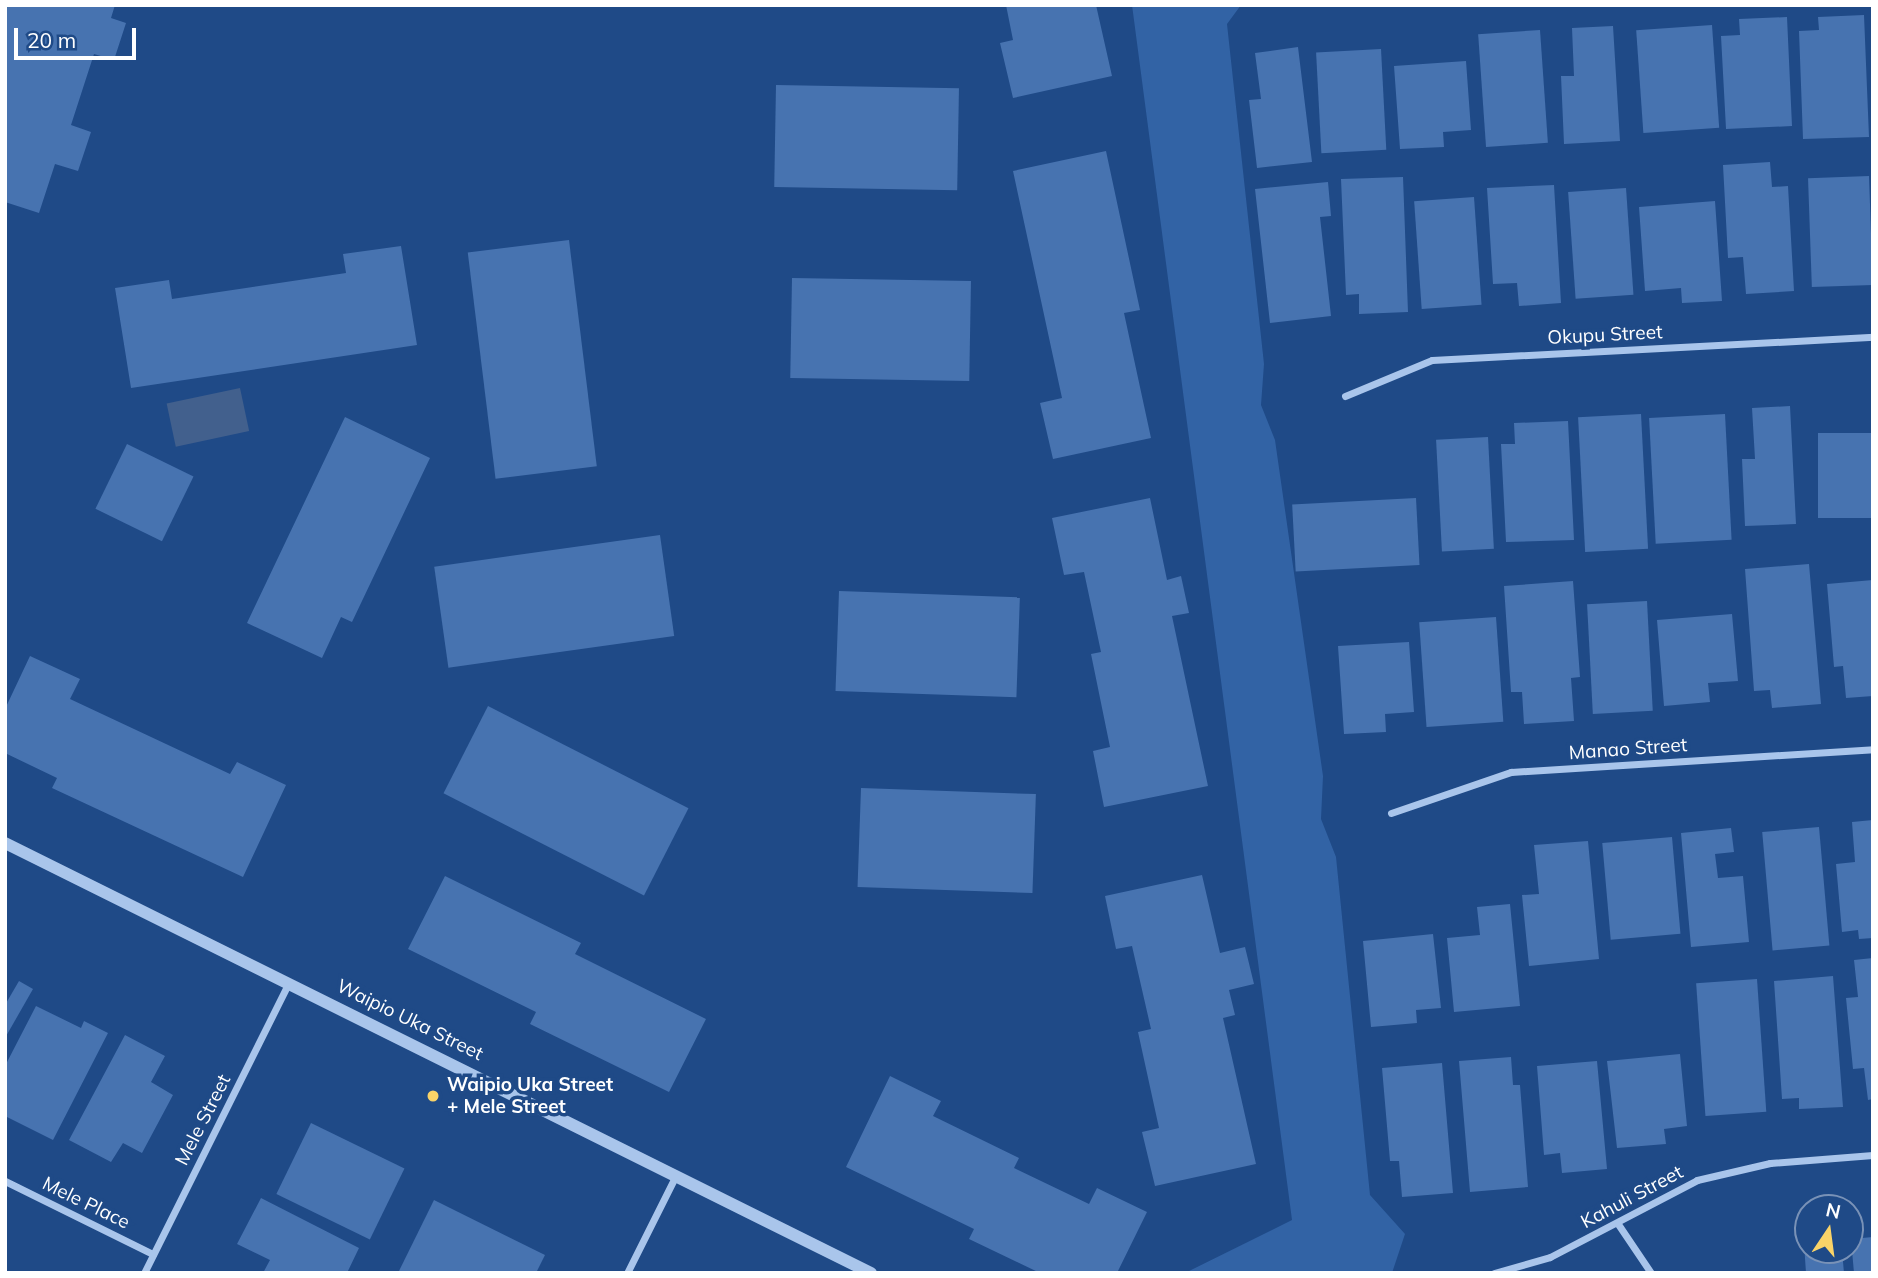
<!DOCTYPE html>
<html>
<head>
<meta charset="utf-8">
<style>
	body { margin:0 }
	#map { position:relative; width:1878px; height:1278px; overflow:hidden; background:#1f4a87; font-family:Mulish,sans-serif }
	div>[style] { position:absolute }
	.green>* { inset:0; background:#3263a5 }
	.water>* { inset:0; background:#42608d; transform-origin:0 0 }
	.building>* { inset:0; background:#4773b0; transform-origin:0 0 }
	.minor>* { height:7px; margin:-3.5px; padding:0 3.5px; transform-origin:3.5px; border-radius:3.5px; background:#a9c5eb }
	.tertiary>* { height:12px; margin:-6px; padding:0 6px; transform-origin:6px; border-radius:6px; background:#a9c5eb }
	.dots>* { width:19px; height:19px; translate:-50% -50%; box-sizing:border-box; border:4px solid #1f4a87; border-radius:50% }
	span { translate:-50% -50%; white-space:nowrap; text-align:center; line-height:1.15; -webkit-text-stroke:7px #1f4a87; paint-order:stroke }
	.street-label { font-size:19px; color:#fff }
	.poi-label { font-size:19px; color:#fff; font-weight:700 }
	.left { translate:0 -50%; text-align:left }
	.frame { position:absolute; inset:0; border:7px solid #fff; pointer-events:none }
	.north { position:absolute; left:1794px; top:1194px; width:70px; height:70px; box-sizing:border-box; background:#1f4a87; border:2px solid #7992b7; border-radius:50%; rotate:13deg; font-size:19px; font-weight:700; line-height:28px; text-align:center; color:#fff }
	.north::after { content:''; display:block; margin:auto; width:24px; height:32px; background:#f9d368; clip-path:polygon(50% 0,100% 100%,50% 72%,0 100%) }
	.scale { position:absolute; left:14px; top:28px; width:122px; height:32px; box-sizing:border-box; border:4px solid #fff; border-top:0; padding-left:9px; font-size:21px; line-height:24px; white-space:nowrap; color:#fff; -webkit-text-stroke:5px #1f4a87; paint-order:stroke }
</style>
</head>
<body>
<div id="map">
	<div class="green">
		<div style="clip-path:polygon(1132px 5px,1241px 5px,1227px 24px,1264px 364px,1261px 405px,1275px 440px,1323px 776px,1321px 819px,1336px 857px,1370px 1195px,1405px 1234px,1392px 1273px,1185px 1273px,1292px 1220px)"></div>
	</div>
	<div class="water">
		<div style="left:240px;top:388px;width:44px;height:75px;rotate:78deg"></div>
	</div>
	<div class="building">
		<div style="clip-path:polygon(5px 5px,115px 5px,111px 18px,126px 23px,114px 60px,94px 54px,71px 125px,91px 132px,78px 171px,55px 164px,39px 213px,5px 202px)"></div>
		<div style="clip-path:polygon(1006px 5px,1096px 5px,1112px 76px,1013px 98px,1000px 43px,1013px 40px)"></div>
		<div style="clip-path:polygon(1864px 15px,1869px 137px,1803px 139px,1799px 31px,1819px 30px,1818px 17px)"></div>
		<div style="clip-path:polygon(1787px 17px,1792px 126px,1726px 129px,1721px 36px,1740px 35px,1739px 19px)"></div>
		<div style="left:1712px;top:25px;width:103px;height:76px;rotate:86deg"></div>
		<div style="clip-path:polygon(1613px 26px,1620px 141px,1564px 144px,1561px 76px,1574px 76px,1572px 28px)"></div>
		<div style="left:1540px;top:30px;width:113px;height:62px;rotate:86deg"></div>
		<div style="clip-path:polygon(1298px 47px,1312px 162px,1257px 168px,1249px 100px,1261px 99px,1255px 53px)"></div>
		<div style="left:1381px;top:49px;width:101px;height:65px;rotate:87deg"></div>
		<div style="clip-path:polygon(1466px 61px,1471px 130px,1443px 132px,1444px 147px,1400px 149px,1394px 66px)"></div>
		<div style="left:776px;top:85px;width:183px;height:102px;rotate:1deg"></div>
		<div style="clip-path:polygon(1106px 151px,1140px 310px,1124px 313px,1151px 438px,1053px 459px,1040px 403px,1062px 398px,1013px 171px)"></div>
		<div style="clip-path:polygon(1770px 162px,1772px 187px,1788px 186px,1794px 291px,1746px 294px,1743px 257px,1728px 258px,1723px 165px)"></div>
		<div style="left:1869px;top:176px;width:109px;height:61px;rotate:88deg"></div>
		<div style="clip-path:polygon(1403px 177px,1408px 312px,1359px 314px,1359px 294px,1346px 295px,1341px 179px)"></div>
		<div style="clip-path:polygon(1328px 182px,1331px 216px,1320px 217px,1331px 316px,1270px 323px,1255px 189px)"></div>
		<div style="clip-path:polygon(1554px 185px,1561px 303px,1519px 306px,1517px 283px,1493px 284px,1487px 188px)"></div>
		<div style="left:1626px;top:188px;width:107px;height:58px;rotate:86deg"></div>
		<div style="left:1474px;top:197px;width:108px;height:60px;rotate:86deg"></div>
		<div style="clip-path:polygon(1715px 201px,1722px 301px,1682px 303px,1681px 288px,1645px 291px,1639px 207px)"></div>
		<div style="left:569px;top:240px;width:228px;height:102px;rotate:83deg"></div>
		<div style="clip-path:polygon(401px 246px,417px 345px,131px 388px,115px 288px,169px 280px,172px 299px,346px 273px,343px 254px)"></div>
		<div style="left:792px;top:278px;width:179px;height:100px;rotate:1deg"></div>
		<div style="clip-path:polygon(1790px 406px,1796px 524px,1745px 526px,1742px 459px,1755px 459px,1752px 408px)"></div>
		<div style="left:1641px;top:414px;width:135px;height:63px;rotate:87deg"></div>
		<div style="left:1725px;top:414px;width:126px;height:76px;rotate:87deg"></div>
		<div style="clip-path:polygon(345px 417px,430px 458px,352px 622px,341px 617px,322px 658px,247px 623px)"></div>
		<div style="clip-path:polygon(1568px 421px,1574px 540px,1506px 542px,1501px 444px,1515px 444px,1514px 423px)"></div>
		<div style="left:1873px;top:433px;width:85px;height:55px;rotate:90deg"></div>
		<div style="left:1488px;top:437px;width:112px;height:52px;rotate:87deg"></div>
		<div style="left:127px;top:444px;width:74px;height:72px;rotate:26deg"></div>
		<div style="clip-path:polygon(1150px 498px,1167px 580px,1181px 576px,1189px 613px,1172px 616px,1208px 786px,1104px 807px,1093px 751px,1110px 747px,1091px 654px,1101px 652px,1084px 572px,1064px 575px,1052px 518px)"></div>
		<div style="left:1416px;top:498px;width:67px;height:124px;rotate:87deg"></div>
		<div style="left:660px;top:535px;width:102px;height:228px;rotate:82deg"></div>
		<div style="clip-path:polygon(1809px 564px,1821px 704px,1772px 708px,1770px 690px,1754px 691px,1745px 569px)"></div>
		<div style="clip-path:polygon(1873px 580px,1873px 696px,1846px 698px,1843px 666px,1834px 667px,1827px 584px)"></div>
		<div style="clip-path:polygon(1573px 581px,1580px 677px,1571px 678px,1574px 721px,1524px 724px,1522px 692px,1511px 692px,1504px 586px)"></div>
		<div style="left:839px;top:591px;width:181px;height:100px;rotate:2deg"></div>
		<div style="left:1647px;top:601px;width:110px;height:60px;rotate:87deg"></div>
		<div style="clip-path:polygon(1732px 614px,1738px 681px,1708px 683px,1710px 702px,1664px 706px,1657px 620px)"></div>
		<div style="left:1496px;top:617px;width:105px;height:77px;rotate:86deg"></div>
		<div style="clip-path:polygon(1409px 642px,1414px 712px,1385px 714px,1386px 732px,1344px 734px,1338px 646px)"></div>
		<div style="clip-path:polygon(30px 656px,80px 679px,70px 699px,230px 774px,237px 762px,286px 785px,243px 877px,52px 788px,57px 778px,5px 753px,5px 709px)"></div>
		<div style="left:488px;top:706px;width:225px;height:98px;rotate:27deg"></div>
		<div style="left:861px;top:788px;width:175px;height:99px;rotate:2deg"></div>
		<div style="clip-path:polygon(1873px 820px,1873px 938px,1859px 939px,1858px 930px,1842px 932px,1836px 864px,1855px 862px,1852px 822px)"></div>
		<div style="left:1819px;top:827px;width:119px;height:57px;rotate:85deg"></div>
		<div style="clip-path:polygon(1731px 828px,1734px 852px,1715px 854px,1718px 878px,1743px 876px,1749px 942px,1691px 947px,1681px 833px)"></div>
		<div style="left:1672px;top:837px;width:97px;height:70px;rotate:85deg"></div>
		<div style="clip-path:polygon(1588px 841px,1599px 959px,1529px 966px,1522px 895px,1539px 894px,1534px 845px)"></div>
		<div style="clip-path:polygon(1202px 875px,1220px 953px,1245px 947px,1254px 984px,1229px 990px,1235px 1015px,1223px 1018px,1256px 1164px,1155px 1186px,1142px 1132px,1159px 1128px,1138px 1032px,1151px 1029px,1132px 946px,1116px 949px,1105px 896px)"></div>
		<div style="clip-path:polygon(445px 876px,581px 943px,575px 954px,706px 1019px,669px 1092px,530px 1024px,536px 1012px,408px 949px)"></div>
		<div style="clip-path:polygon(1510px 904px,1520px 1006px,1454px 1012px,1447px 938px,1480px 935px,1477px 907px)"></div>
		<div style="clip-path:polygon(1433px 934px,1441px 1008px,1416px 1010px,1417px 1023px,1371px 1027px,1363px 941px)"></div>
		<div style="clip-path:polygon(1873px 958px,1873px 1099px,1868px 1100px,1864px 1068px,1853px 1069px,1846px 998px,1858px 997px,1854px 960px)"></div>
		<div style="clip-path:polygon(1833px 976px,1843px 1107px,1799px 1109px,1799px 1098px,1782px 1099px,1774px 981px)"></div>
		<div style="left:1757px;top:979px;width:133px;height:61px;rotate:86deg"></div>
		<div style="clip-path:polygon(19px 981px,33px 989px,5px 1038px,5px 1005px)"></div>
		<div style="clip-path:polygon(36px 1006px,81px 1028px,84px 1021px,108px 1033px,53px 1140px,5px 1116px,5px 1066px)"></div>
		<div style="clip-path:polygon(125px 1035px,165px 1056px,151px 1082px,173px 1095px,142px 1153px,123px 1143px,111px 1162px,69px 1140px)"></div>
		<div style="clip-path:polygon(1680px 1054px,1687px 1126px,1664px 1129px,1666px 1144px,1617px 1148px,1607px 1061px)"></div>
		<div style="clip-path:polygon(1511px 1057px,1513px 1085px,1520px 1085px,1528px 1187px,1470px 1192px,1459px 1061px)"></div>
		<div style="clip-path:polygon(1597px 1061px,1607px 1169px,1562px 1173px,1560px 1153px,1544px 1155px,1537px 1066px)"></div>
		<div style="clip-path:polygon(1442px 1063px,1453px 1193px,1402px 1197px,1399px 1161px,1390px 1161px,1382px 1068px)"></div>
		<div style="clip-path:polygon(890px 1076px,941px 1101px,933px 1116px,1019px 1158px,1014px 1168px,1089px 1204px,1097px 1188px,1147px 1212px,1117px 1273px,1040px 1273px,969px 1239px,974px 1229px,846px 1167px)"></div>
		<div style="left:311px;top:1123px;width:104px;height:79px;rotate:26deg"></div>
		<div style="clip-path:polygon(261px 1198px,359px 1248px,347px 1273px,263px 1273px,270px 1260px,237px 1244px)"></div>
		<div style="clip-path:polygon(434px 1200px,545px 1255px,536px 1273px,398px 1273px)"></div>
		<div style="clip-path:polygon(1873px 1237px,1873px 1273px,1854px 1273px,1851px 1239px)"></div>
		<div style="clip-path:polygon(1804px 1243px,1808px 1250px,1842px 1250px,1844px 1273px,1806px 1273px)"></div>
	</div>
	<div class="minor">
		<div style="left:1345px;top:396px;width:94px;rotate:-22.5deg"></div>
		<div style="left:1432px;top:360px;width:442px;rotate:-3deg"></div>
		<div style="left:1391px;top:813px;width:127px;rotate:-18.9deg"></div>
		<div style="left:1511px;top:772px;width:363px;rotate:-3.6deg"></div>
		<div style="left:5px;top:1181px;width:165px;rotate:26.3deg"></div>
		<div style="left:1618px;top:1224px;width:59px;rotate:56deg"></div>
		<div style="left:144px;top:1273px;width:325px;rotate:-63.5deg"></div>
		<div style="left:627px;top:1273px;width:110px;rotate:-63.4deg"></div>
		<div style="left:1494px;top:1273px;width:58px;rotate:-15.9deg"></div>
		<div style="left:1550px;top:1257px;width:166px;rotate:-27.6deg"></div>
		<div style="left:1697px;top:1180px;width:75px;rotate:-13.1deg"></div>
		<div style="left:1770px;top:1163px;width:103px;rotate:-4.4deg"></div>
	</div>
	<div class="tertiary">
		<div style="left:5px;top:843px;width:967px;rotate:26.41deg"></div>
	</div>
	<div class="dots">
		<div style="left:433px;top:1096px;background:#f9d368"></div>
	</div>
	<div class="street-label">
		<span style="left:1605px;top:335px;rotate:-3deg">Okupu Street</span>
		<span style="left:1628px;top:749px;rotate:-4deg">Manao Street</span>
		<span style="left:410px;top:1020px;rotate:26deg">Waipio Uka Street</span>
		<span style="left:203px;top:1120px;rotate:-63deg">Mele Street</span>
		<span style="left:1632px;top:1197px;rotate:-28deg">Kahuli Street</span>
		<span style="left:86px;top:1203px;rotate:26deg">Mele Place</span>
	</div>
	<div class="poi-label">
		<span class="left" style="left:447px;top:1096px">Waipio Uka Street<br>+ Mele Street</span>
	</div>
	<div class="frame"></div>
	<div class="north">N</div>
	<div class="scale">20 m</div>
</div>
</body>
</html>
